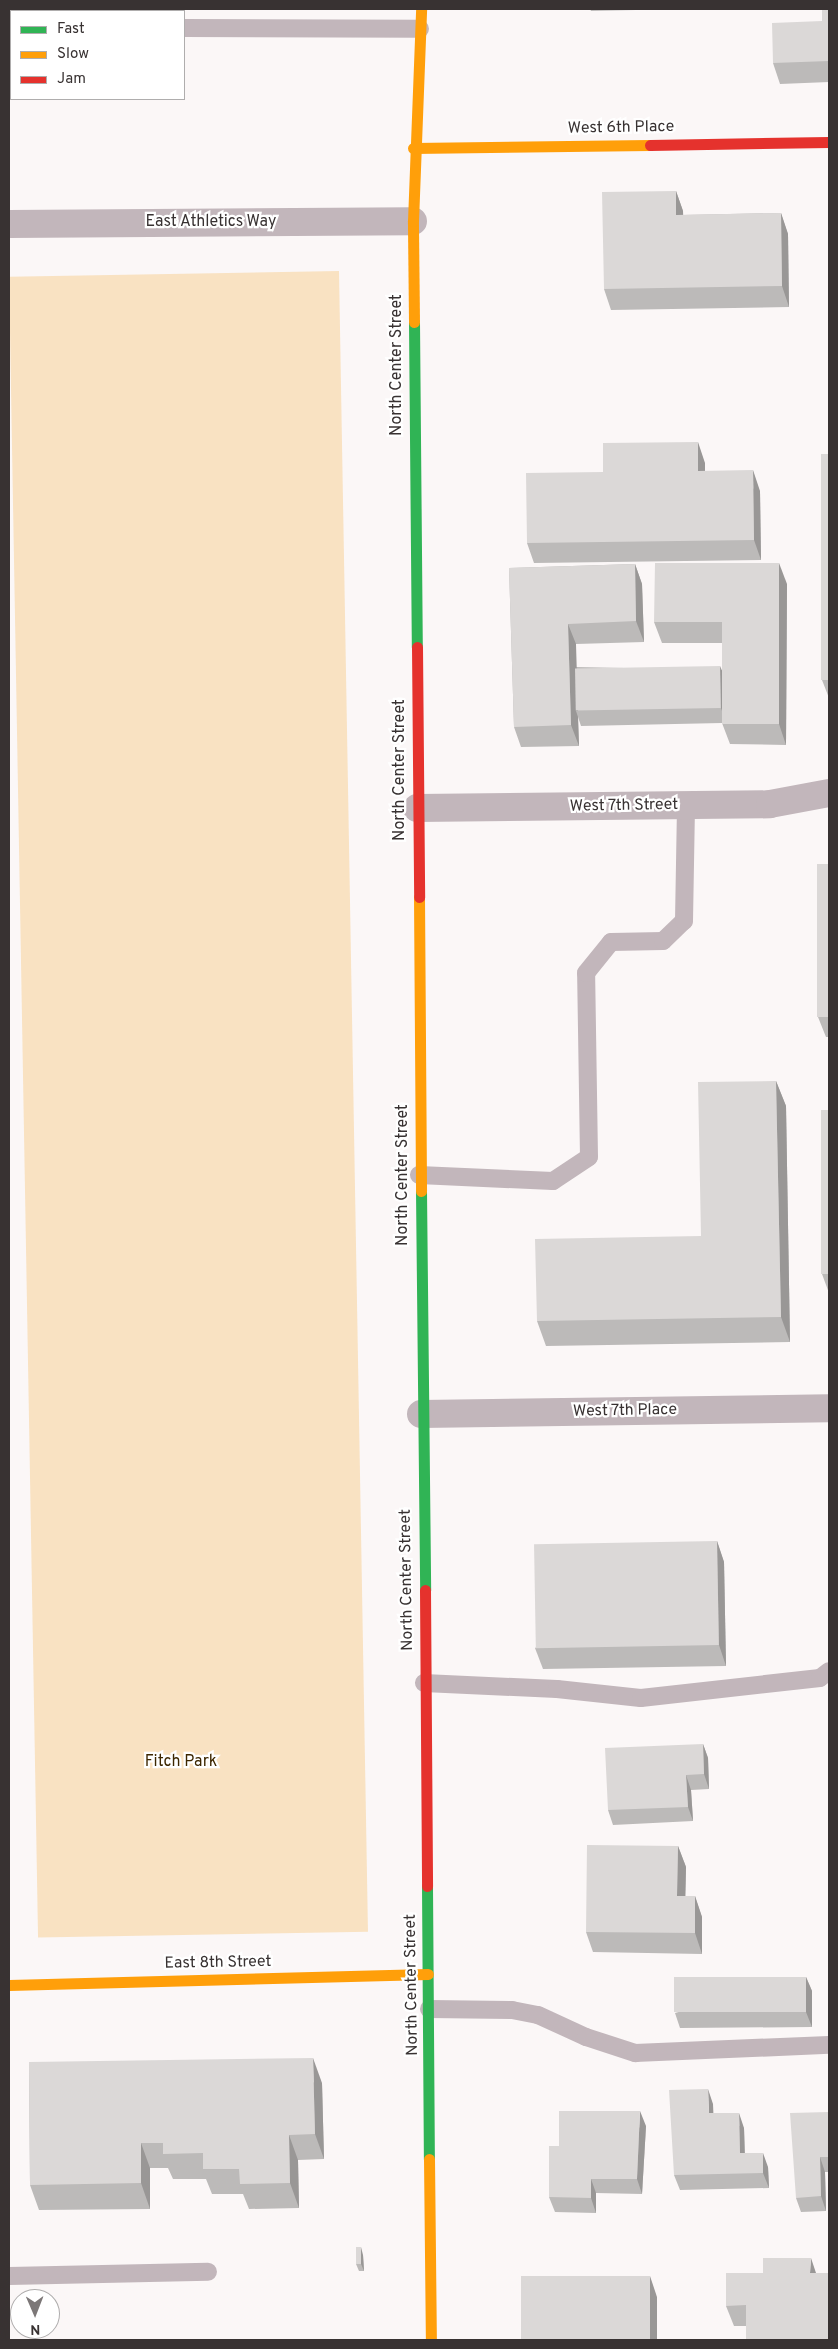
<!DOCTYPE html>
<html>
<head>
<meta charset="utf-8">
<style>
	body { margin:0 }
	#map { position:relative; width:838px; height:2349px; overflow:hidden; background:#fbf7f7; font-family:Overpass,sans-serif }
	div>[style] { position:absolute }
	.green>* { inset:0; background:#f9e2c2; transform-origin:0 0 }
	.lane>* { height:18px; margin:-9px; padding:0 9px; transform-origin:9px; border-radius:9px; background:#c2b6bb }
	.street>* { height:28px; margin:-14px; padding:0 14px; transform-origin:14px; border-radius:14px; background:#c2b6bb }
	.fast>* { height:11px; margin:-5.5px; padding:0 5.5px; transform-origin:5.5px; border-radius:5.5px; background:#30b455 }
	.slow>* { height:11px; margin:-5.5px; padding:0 5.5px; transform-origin:5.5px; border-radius:5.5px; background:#ff9f0a }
	.jam>* { height:11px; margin:-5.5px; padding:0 5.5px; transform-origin:5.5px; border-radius:5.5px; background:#e5322d }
	.wall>* { inset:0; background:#bcbab9 }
	.shaded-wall>* { inset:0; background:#999796 }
	.building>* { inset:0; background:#dbd8d7; transform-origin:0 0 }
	span { translate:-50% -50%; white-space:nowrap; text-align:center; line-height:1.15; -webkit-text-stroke:4.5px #fff; paint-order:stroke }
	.street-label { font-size:16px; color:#383232 }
	.park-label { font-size:16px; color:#3d2700 }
	.frame { position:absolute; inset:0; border:10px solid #383232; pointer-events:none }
	.legend { position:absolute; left:10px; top:10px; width:175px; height:90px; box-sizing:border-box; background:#fff; border:1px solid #afadad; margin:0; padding:6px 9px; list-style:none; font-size:15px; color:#383232 }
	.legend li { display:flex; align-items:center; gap:10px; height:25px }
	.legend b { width:25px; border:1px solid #afadad }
	.north { position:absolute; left:10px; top:2289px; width:50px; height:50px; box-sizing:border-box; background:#fff; border:1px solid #afadad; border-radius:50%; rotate:179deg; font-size:14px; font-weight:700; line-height:20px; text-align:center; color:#383232 }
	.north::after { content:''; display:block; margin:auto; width:18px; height:22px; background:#7c7777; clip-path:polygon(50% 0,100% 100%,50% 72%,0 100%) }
</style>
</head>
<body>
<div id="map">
	<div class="green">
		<div style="left:339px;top:271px;width:1661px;height:330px;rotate:89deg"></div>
	</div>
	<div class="lane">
		<div style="left:184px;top:28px;width:236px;rotate:0.2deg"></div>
		<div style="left:419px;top:1175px;width:134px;rotate:2.6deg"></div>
		<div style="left:553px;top:1181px;width:43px;rotate:-33.7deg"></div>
		<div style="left:589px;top:1157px;width:184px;rotate:-90.9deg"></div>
		<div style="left:586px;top:973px;width:40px;rotate:-51deg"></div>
		<div style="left:611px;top:942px;width:52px;rotate:-1.1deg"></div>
		<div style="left:663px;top:941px;width:29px;rotate:-44deg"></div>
		<div style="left:684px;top:921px;width:116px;rotate:-89deg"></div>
		<div style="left:424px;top:1683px;width:133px;rotate:2.6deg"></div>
		<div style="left:557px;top:1689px;width:84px;rotate:6.1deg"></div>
		<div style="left:641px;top:1698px;width:180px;rotate:-6.4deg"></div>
		<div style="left:820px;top:1678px;width:11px;rotate:-38deg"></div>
		<div style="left:429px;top:2009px;width:83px;rotate:0.7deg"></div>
		<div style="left:512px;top:2010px;width:26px;rotate:11deg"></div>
		<div style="left:538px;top:2015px;width:53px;rotate:24.6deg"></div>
		<div style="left:586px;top:2037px;width:52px;rotate:18.1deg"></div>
		<div style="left:635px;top:2053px;width:194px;rotate:-2.4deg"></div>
		<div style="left:9px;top:2276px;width:199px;rotate:-1.2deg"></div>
	</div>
	<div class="street">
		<div style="left:9px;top:224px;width:404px;rotate:-0.4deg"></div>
		<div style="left:417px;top:808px;width:353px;rotate:-0.6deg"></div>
		<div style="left:770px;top:804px;width:60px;rotate:-10.6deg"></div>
		<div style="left:421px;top:1414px;width:408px;rotate:-0.8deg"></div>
	</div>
	<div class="fast">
		<div style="left:414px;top:322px;width:325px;rotate:89.5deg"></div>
		<div style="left:421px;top:1191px;width:399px;rotate:89.4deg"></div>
		<div style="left:427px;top:1886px;width:273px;rotate:89.6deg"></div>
	</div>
	<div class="slow">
		<div style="left:413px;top:148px;width:237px;rotate:-0.7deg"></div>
		<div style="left:414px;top:322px;width:101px;rotate:-90.6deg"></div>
		<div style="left:413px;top:221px;width:212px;rotate:-87.8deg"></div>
		<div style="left:419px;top:897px;width:294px;rotate:89.6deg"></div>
		<div style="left:9px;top:1985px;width:419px;rotate:-1.5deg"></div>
		<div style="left:429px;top:2159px;width:181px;rotate:89.4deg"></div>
	</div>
	<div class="jam">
		<div style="left:650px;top:145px;width:179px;rotate:-1deg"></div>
		<div style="left:417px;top:647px;width:250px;rotate:89.5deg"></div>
		<div style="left:425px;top:1590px;width:296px;rotate:89.6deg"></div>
	</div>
	<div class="wall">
		<div style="clip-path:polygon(590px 9px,681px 9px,591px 11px)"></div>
		<div style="clip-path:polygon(829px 9px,829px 82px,780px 84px,773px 63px,822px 21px)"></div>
		<div style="clip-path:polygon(676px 191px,683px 211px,683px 215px,781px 213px,788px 234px,789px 307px,611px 310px,604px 289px)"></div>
		<div style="clip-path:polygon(829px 454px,829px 698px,822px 680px)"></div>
		<div style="clip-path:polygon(705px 463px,705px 471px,760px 491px,761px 560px,534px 563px,527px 543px,603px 472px)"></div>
		<div style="clip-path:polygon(635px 564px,642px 584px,644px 642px,576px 644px,576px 667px,722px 670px,722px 643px,662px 643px,654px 622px,787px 584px,786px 745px,730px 744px,722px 723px,581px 726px,578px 717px,579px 746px,521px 747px,514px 727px,509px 568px)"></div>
		<div style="clip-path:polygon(829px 864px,829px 1037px,826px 1037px,818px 1017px)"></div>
		<div style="clip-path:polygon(776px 1081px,786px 1106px,790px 1342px,546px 1346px,537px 1321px,701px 1236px)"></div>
		<div style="clip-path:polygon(822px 1274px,829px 1274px,829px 1293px)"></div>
		<div style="clip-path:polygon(717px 1541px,724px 1562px,726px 1666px,543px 1669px,535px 1648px)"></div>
		<div style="clip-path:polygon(703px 1744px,708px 1758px,709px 1789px,691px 1790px,693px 1821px,613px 1825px,608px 1810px)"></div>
		<div style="clip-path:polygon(678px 1846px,686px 1867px,685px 1896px,695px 1896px,702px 1917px,702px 1954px,593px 1952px,586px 1932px)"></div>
		<div style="clip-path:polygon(806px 1977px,812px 1991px,812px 2027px,680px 2028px,675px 2013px)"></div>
		<div style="clip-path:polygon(29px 2062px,322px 2083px,324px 2159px,298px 2160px,299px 2208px,249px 2209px,243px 2194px,212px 2194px,206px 2179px,173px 2179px,168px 2168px,150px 2168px,150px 2209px,39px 2210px,30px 2185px)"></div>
		<div style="clip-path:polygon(713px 2104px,713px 2113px,744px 2128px,745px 2153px,768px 2167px,769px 2188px,680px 2190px,674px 2175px)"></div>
		<div style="clip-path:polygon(829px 2112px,829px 2172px,825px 2172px,826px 2211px,801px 2212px,796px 2198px)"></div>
		<div style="clip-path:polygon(646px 2126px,642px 2194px,596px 2193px,596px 2213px,555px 2212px,549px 2197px,559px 2146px)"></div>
		<div style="clip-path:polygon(363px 2255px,364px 2271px,359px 2271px,356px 2264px)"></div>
		<div style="clip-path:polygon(811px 2258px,746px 2326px,734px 2326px,726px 2306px,763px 2273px)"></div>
	</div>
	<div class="shaded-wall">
		<div style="clip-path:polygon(676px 191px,683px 211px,684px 236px,676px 215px)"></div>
		<div style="clip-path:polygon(781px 213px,788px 234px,789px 307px,782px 286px)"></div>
		<div style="clip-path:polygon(698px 442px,705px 463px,705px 492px,698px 471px)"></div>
		<div style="clip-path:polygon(753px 470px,760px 491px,761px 560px,754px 540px)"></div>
		<div style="clip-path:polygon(779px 563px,787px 584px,786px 745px,779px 724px)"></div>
		<div style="clip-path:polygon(635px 564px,642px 584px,644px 642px,636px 621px)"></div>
		<div style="clip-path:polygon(568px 624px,576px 644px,578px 711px,576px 711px,578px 717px,579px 746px,571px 725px)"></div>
		<div style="clip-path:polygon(720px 666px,726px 680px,726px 723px,721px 708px)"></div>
		<div style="clip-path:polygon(776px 1081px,786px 1106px,790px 1342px,781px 1317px)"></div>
		<div style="clip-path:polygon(717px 1541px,724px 1562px,726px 1666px,719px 1645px)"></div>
		<div style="clip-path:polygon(703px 1744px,708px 1758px,709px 1789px,704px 1774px)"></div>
		<div style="clip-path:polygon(686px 1775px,691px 1790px,693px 1821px,688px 1807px)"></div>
		<div style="clip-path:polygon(678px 1846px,686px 1867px,685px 1917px,677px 1896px)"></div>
		<div style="clip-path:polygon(695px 1896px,702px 1917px,702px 1954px,695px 1933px)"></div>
		<div style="clip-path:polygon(806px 1977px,812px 1991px,812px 2027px,806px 2012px)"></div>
		<div style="clip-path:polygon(313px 2058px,322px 2083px,324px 2159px,315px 2134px)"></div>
		<div style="clip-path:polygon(708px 2089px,713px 2104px,714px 2128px,709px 2113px)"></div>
		<div style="clip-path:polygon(640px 2111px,646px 2126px,642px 2194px,637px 2179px)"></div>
		<div style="clip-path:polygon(739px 2113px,744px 2128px,745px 2168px,740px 2153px)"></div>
		<div style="clip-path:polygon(289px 2135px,298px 2160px,299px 2208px,290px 2183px)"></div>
		<div style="clip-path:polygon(141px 2143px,150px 2168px,150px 2209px,141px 2183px)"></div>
		<div style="clip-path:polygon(763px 2153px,768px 2167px,769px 2188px,763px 2173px)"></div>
		<div style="clip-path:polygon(820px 2157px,825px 2172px,826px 2211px,821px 2196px)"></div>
		<div style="clip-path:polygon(591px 2179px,596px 2193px,596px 2213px,591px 2198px)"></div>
		<div style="clip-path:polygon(361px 2247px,363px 2255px,364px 2271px,361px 2264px)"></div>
		<div style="clip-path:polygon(811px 2258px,818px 2279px,810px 2273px)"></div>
		<div style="clip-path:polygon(650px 2276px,657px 2297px,657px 2340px,650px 2340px)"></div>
	</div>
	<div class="building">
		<div style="clip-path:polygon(822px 9px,829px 9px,829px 61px,773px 63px,772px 23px,822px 21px)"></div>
		<div style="clip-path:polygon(676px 191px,676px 215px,781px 213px,782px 286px,604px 289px,602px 192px)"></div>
		<div style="clip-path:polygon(698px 442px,698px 471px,753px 470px,754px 540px,527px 543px,526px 473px,603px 472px,603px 443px)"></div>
		<div style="left:821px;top:454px;width:8px;height:226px"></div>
		<div style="clip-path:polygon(655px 563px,779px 563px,779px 724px,722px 724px,722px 622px,654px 622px)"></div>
		<div style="clip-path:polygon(635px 564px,636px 621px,568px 624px,571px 725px,514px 727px,509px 568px)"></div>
		<div style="left:720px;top:666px;width:42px;height:145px;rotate:89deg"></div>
		<div style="left:817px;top:864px;width:12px;height:153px"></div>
		<div style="clip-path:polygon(776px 1081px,781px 1317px,537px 1321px,535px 1239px,701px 1236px,698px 1082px)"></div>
		<div style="left:821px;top:1110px;width:8px;height:164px"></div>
		<div style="left:717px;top:1541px;width:104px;height:183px;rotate:89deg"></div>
		<div style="clip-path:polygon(703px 1744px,704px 1774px,686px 1775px,688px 1807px,608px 1810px,605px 1748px)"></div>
		<div style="clip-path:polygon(587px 1845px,678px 1846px,677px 1896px,695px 1896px,695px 1933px,586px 1932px)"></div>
		<div style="left:806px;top:1977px;width:35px;height:132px;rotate:90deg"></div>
		<div style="clip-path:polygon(313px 2058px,315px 2134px,289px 2135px,290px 2183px,240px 2184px,239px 2169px,203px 2169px,203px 2153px,163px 2154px,163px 2143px,141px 2143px,141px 2183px,30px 2185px,29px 2062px)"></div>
		<div style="clip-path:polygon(708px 2089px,709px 2113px,739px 2113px,740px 2153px,763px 2153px,763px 2173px,674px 2175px,669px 2090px)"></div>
		<div style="clip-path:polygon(559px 2111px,640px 2111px,637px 2179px,591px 2179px,591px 2198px,549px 2197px,549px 2146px,559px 2146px)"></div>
		<div style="clip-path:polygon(829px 2112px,829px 2157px,820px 2157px,821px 2196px,796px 2198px,790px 2113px)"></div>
		<div style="left:356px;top:2247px;width:5px;height:17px"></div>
		<div style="clip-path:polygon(763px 2258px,811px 2258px,810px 2273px,829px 2273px,829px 2340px,746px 2340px,746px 2305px,726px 2306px,726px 2273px,763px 2273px)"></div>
		<div style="left:521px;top:2276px;width:129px;height:64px"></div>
	</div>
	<div class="street-label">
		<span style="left:621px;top:128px;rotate:-1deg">West 6th Place</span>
		<span style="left:211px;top:222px">East Athletics Way</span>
		<span style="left:397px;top:365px;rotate:-90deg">North Center Street</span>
		<span style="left:400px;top:770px;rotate:-90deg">North Center Street</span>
		<span style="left:624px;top:806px;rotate:-1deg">West 7th Street</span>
		<span style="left:403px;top:1175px;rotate:-90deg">North Center Street</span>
		<span style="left:625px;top:1411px;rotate:-1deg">West 7th Place</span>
		<span style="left:407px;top:1580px;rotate:-91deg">North Center Street</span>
		<span style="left:218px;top:1963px;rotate:-1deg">East 8th Street</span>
		<span style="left:412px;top:1985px;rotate:-91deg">North Center Street</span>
	</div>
	<div class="park-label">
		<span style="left:181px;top:1762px">Fitch Park</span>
	</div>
	<div class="frame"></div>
	<ul class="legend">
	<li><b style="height:6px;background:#30b455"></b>Fast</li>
	<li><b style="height:6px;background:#ff9f0a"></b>Slow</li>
	<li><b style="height:6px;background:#e5322d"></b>Jam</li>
	</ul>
	<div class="north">N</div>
</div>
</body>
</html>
